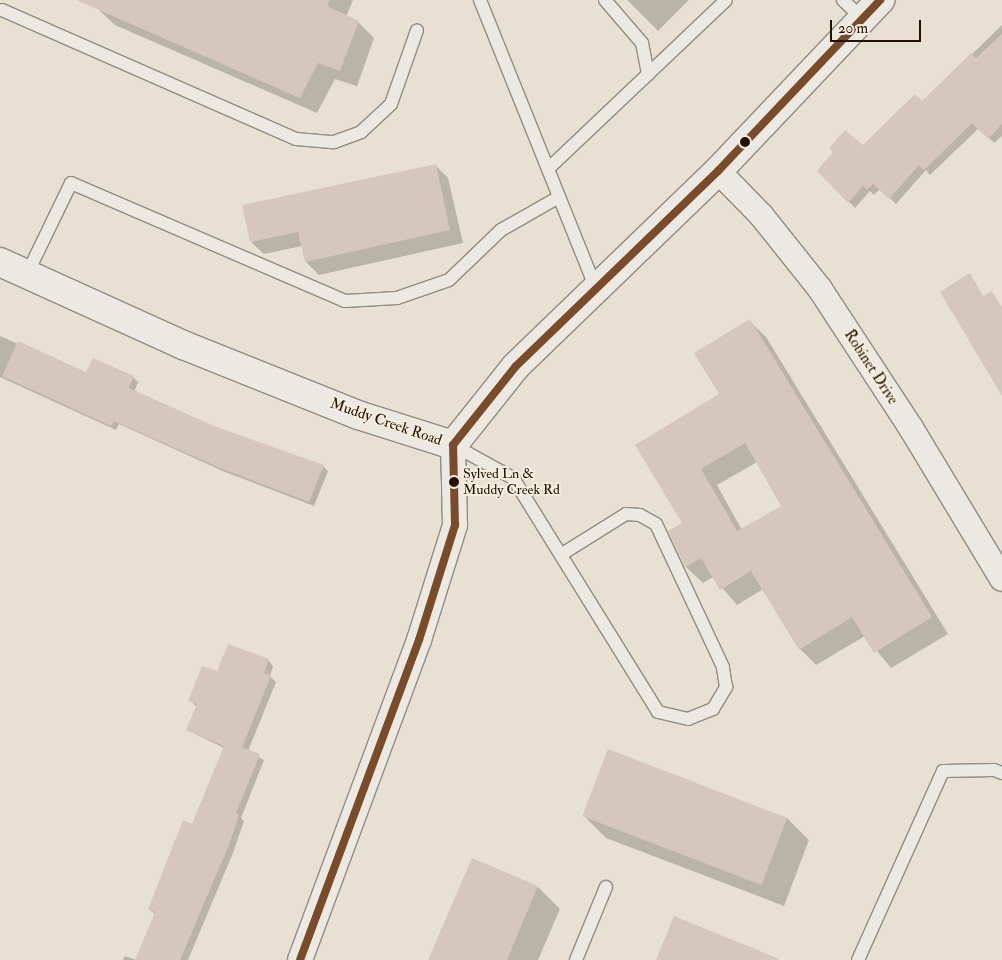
<!DOCTYPE html>
<html>
<head>
<meta charset="utf-8">
<style>
	body { margin:0 }
	#map { position:relative; width:1002px; height:960px; overflow:hidden; background:#e8e0d2; font-family:"IM FELL Double Pica",serif }
	div>[style] { position:absolute }
	.shadow>* { inset:0; background:#0003 }
	.building>* { inset:0; background:#d6c7bc; transform-origin:0 0 }
	.roads { filter:drop-shadow(1px 0 #928b81) drop-shadow(-1px 0 #928b81) drop-shadow(0 1px #928b81) drop-shadow(0 -1px #928b81) }
	.service>* { height:12px; margin:-6px; padding:0 6px; transform-origin:6px; border-radius:6px; background:#ece8e2 }
	.minor>* { height:24px; margin:-12px; padding:0 12px; transform-origin:12px; border-radius:12px; background:#ece8e2 }
	.tertiary>* { height:28px; margin:-14px; padding:0 14px; transform-origin:14px; border-radius:14px; background:#ece8e2 }
	.bus-1>* { height:8px; margin:-4px; padding:0 4px; transform-origin:4px; border-radius:4px; background:#7a4b2a }
	.dots>* { width:14px; height:14px; translate:-50% -50%; box-sizing:border-box; border:2px solid #f5eddd; border-radius:50% }
	span { translate:-50% -50%; white-space:nowrap; text-align:center; line-height:1.15; -webkit-text-stroke:4px #f5eddd; paint-order:stroke }
	.bus-label { font-size:14px; color:#241201 }
	.left { translate:0 -50%; text-align:left }
	.street-label { font-size:15px; color:#241201 }
	.scale { position:absolute; left:830px; top:20px; width:91px; height:22px; box-sizing:border-box; border:2px solid #241201; border-top:0; padding-left:6px; font-size:15px; line-height:18px; white-space:nowrap; color:#241201; -webkit-text-stroke:4px #f5eddd; paint-order:stroke }
</style>
</head>
<body>
<div id="map">
	<div class="shadow">
		<div style="clip-path:polygon(102px 0,353px 0,346px 17px,358px 22px,374px 38px,357px 86px,335px 79px,317px 113px,115px 25px,98px 9px)"></div>
		<div style="clip-path:polygon(627px 0,689px 0,658px 31px)"></div>
		<div style="clip-path:polygon(1002px 25px,1002px 136px,994px 143px,979px 128px,930px 175px,926px 170px,896px 204px,880px 189px,874px 195px,870px 191px,855px 208px,818px 171px,863px 147px,922px 103px)"></div>
		<div style="clip-path:polygon(435px 165px,448px 178px,463px 243px,319px 275px,306px 262px,302px 246px,264px 254px,251px 242px)"></div>
		<div style="clip-path:polygon(969px 275px,1002px 325px,1002px 394px)"></div>
		<div style="clip-path:polygon(evenodd,749px 321px,766px 337px,948px 634px,891px 668px,865px 636px,816px 665px,800px 649px,763px 589px,737px 605px,713px 577px,703px 583px,686px 567px,670px 532px,684px 523px,721px 395px,749px 321px,757px 462px,783px 506px,742px 530px,717px 485px,757px 462px)"></div>
		<div style="clip-path:polygon(0 336px,87px 374px,133px 377px,138px 382px,134px 392px,214px 427px,323px 466px,328px 471px,314px 506px,225px 472px,119px 424px,116px 430px,0 377px)"></div>
		<div style="clip-path:polygon(268px 660px,273px 666px,270px 676px,276px 682px,248px 751px,264px 760px,241px 818px,244px 821px,233px 853px,188px 960px,123px 960px,125px 956px,136px 960px,155px 914px,149px 909px,193px 825px,224px 748px,187px 730px,197px 707px,190px 700px,217px 673px)"></div>
		<div style="clip-path:polygon(584px 816px,787px 818px,809px 840px,784px 906px,606px 838px)"></div>
		<div style="clip-path:polygon(472px 860px,538px 887px,560px 909px,538px 960px,430px 960px)"></div>
	</div>
	<div class="building">
		<div style="clip-path:polygon(76px 0,330px 0,327px 6px,359px 21px,340px 71px,318px 63px,300px 98px)"></div>
		<div style="clip-path:polygon(1002px 34px,1002px 124px,988px 139px,972px 123px,924px 170px,919px 165px,889px 199px,873px 184px,867px 190px,863px 186px,848px 203px,817px 171px,833px 152px,829px 148px,845px 130px,863px 145px,915px 94px,922px 101px,971px 53px,976px 58px)"></div>
		<div style="clip-path:polygon(436px 164px,450px 230px,305px 262px,298px 232px,250px 242px,242px 205px)"></div>
		<div style="clip-path:polygon(970px 273px,983px 296px,992px 291px,1002px 307px,1002px 396px,940px 292px)"></div>
		<div style="clip-path:polygon(evenodd,750px 319px,932px 617px,874px 653px,852px 617px,799px 650px,751px 571px,720px 590px,701px 558px,685px 567px,668px 531px,682px 523px,635px 445px,719px 394px,694px 353px,750px 319px,745px 443px,781px 506px,737px 531px,701px 469px,745px 443px)"></div>
		<div style="clip-path:polygon(18px 341px,86px 372px,93px 358px,134px 376px,129px 388px,214px 426px,324px 465px,309px 502px,220px 468px,114px 421px,111px 426px,2px 376px)"></div>
		<div style="clip-path:polygon(228px 644px,269px 659px,264px 673px,271px 676px,242px 747px,260px 754px,236px 813px,239px 815px,228px 847px,180px 960px,135px 960px,155px 912px,148px 909px,183px 820px,192px 824px,224px 746px,186px 730px,197px 704px,188px 701px,202px 666px,217px 671px)"></div>
		<div style="left:608px;top:749px;width:192px;height:72px;rotate:21deg"></div>
		<div style="clip-path:polygon(472px 858px,538px 886px,507px 960px,428px 960px)"></div>
		<div style="clip-path:polygon(674px 916px,779px 959px,778px 960px,656px 960px)"></div>
	</div>
	<div class="roads">
		<div class="service">
			<div style="left:480px;top:0;width:310px;rotate:68.1deg"></div>
			<div style="left:605px;top:0;width:57px;rotate:49.3deg"></div>
			<div style="left:642px;top:43px;width:32px;rotate:79deg"></div>
			<div style="left:843px;top:0;width:28px;rotate:44deg"></div>
			<div style="left:2px;top:10px;width:321px;rotate:23.7deg"></div>
			<div style="left:296px;top:139px;width:38px;rotate:5deg"></div>
			<div style="left:334px;top:142px;width:29px;rotate:-20deg"></div>
			<div style="left:361px;top:132px;width:41px;rotate:-43deg"></div>
			<div style="left:391px;top:104px;width:78px;rotate:-70.6deg"></div>
			<div style="left:548px;top:169px;width:245px;rotate:-43.5deg"></div>
			<div style="left:27px;top:274px;width:101px;rotate:-64.2deg"></div>
			<div style="left:71px;top:183px;width:298px;rotate:23.3deg"></div>
			<div style="left:345px;top:301px;width:52px;rotate:-3.3deg"></div>
			<div style="left:397px;top:298px;width:55px;rotate:-19.1deg"></div>
			<div style="left:449px;top:280px;width:72px;rotate:-43.9deg"></div>
			<div style="left:501px;top:230px;width:67px;rotate:-29.6deg"></div>
			<div style="left:453px;top:445px;width:68px;rotate:28.8deg"></div>
			<div style="left:513px;top:478px;width:275px;rotate:58.2deg"></div>
			<div style="left:658px;top:712px;width:31px;rotate:13deg"></div>
			<div style="left:688px;top:719px;width:27px;rotate:-22deg"></div>
			<div style="left:713px;top:709px;width:26px;rotate:-59deg"></div>
			<div style="left:726px;top:687px;width:20px;rotate:-99deg"></div>
			<div style="left:723px;top:667px;width:158px;rotate:-115.1deg"></div>
			<div style="left:656px;top:524px;width:18px;rotate:-151deg"></div>
			<div style="left:640px;top:515px;width:14px;rotate:-176deg"></div>
			<div style="left:626px;top:514px;width:75px;rotate:148deg"></div>
			<div style="left:576px;top:960px;width:79px;rotate:-67.7deg"></div>
			<div style="left:858px;top:960px;width:207px;rotate:-65.8deg"></div>
			<div style="left:943px;top:771px;width:51px;rotate:-1.1deg"></div>
			<div style="left:994px;top:770px;width:9px;rotate:21deg"></div>
		</div>
		<div class="minor">
			<div style="left:718px;top:171px;width:62px;rotate:45.7deg"></div>
			<div style="left:761px;top:215px;width:95px;rotate:51.4deg"></div>
			<div style="left:820px;top:289px;width:166px;rotate:56.8deg"></div>
			<div style="left:911px;top:428px;width:176px;rotate:58.9deg"></div>
			<div style="left:300px;top:960px;width:341px;rotate:-69.6deg"></div>
			<div style="left:419px;top:640px;width:121px;rotate:-72.6deg"></div>
			<div style="left:455px;top:525px;width:80px;rotate:-91.4deg"></div>
		</div>
		<div class="tertiary">
			<div style="left:0;top:262px;width:201px;rotate:24.4deg"></div>
			<div style="left:183px;top:345px;width:188px;rotate:21.8deg"></div>
			<div style="left:358px;top:415px;width:100px;rotate:17.5deg"></div>
			<div style="left:453px;top:445px;width:101px;rotate:-51.4deg"></div>
			<div style="left:516px;top:366px;width:281px;rotate:-44deg"></div>
			<div style="left:718px;top:171px;width:236px;rotate:-46.5deg"></div>
		</div>
	</div>
	<div class="bus-1">
		<div style="left:300px;top:960px;width:341px;rotate:-69.6deg"></div>
		<div style="left:419px;top:640px;width:121px;rotate:-72.6deg"></div>
		<div style="left:455px;top:525px;width:80px;rotate:-91.4deg"></div>
		<div style="left:453px;top:445px;width:101px;rotate:-51.4deg"></div>
		<div style="left:516px;top:366px;width:281px;rotate:-44deg"></div>
		<div style="left:718px;top:171px;width:236px;rotate:-46.5deg"></div>
	</div>
	<div class="dots">
		<div style="left:745px;top:142px;background:#241201"></div>
		<div style="left:454px;top:482px;background:#241201"></div>
	</div>
	<div class="bus-label">
		<span class="left" style="left:463px;top:482px">Sylved Ln &amp;<br>Muddy Creek Rd</span>
	</div>
	<div class="street-label">
		<span style="left:871px;top:367px;rotate:57deg">Robinet Drive</span>
		<span style="left:386px;top:422px;rotate:19deg">Muddy Creek Road</span>
	</div>
	<div class="scale">20 m</div>
</div>
</body>
</html>
